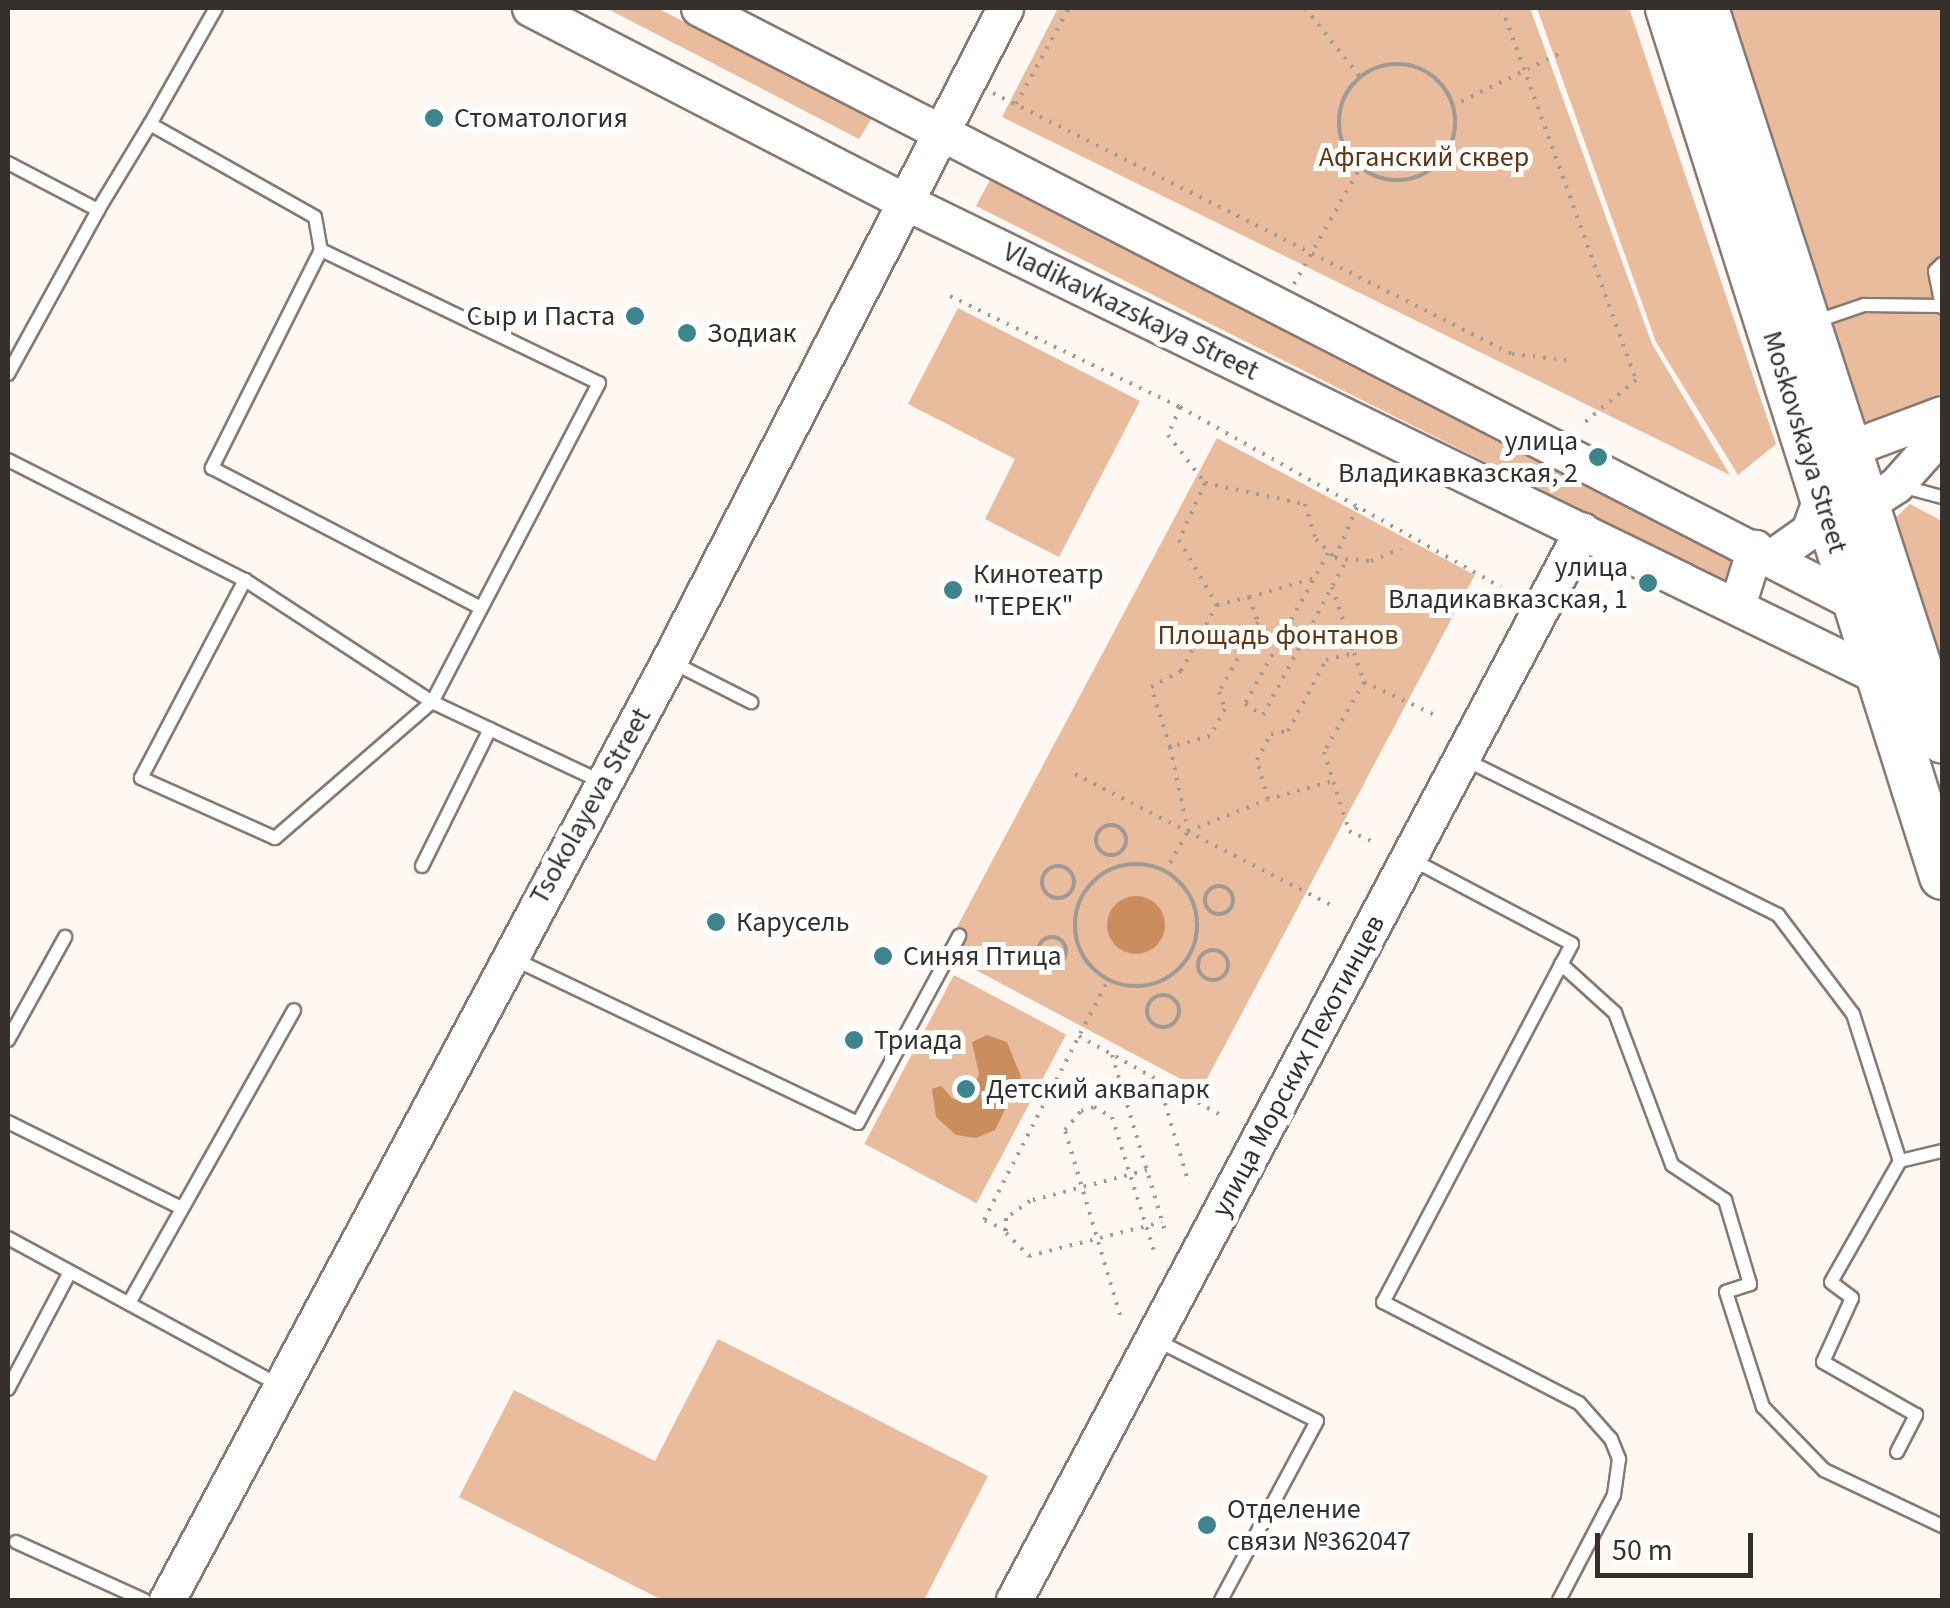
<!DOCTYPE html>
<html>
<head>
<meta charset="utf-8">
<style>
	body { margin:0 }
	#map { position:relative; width:1950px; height:1608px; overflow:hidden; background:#fff7f1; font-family:"Source Sans 3",sans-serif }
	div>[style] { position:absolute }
	.green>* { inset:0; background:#e8bc9c; transform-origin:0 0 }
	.water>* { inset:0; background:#cb8d5e }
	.round { border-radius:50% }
	.path>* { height:4px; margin-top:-2px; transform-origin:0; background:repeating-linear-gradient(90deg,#a09994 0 2.5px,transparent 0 10.5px) }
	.path>.ring { margin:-2px; padding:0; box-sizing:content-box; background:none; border:4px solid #a09994; border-radius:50% }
	.roads { filter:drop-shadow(2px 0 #867a73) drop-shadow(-2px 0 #867a73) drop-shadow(0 2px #867a73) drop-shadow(0 -2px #867a73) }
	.lane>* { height:12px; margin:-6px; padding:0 6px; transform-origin:6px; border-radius:6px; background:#fff }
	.secondary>* { height:35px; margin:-17.5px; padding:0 17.5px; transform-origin:17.5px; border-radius:17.5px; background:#fff }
	.highway>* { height:45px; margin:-22.5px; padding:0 22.5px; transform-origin:22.5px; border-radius:22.5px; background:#fff }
	.dots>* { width:28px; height:28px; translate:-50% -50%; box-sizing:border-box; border:5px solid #fff; border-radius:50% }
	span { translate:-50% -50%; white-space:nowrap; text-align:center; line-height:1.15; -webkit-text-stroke:10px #fff; paint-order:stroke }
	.poi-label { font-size:28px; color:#35302c }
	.left { translate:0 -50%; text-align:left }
	.right { translate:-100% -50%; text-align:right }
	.park-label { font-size:28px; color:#613713 }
	.street-label { font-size:28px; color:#35302c }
	.frame { position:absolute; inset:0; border:10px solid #35302c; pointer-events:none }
	.scale { position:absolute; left:1595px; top:1533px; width:158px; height:45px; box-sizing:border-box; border:5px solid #35302c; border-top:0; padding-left:12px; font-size:30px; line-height:35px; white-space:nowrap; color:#35302c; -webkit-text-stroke:8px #fff; paint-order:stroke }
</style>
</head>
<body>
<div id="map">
	<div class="green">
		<div style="clip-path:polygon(606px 8px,657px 8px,872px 118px,859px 139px)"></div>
		<div style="clip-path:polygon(1058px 8px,1530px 8px,1652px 344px,1730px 475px,1002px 117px)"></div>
		<div style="clip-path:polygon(1537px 8px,1629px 8px,1776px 444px,1738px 475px,1656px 342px)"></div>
		<div style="clip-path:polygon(1731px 8px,1942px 8px,1942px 393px,1902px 415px,1864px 422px)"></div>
		<div style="clip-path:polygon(990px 180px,1741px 566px,1732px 586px,976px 206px)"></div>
		<div style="clip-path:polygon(958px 308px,1140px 401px,1059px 557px,985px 519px,1015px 459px,908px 404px)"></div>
		<div style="left:1217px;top:438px;width:292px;height:583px;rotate:28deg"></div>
		<div style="clip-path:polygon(1910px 504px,1942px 521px,1942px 689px,1888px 525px)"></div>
		<div style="left:954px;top:975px;width:127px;height:191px;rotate:28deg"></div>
		<div style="clip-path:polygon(718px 1339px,988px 1476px,924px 1600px,662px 1600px,459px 1497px,514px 1390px,655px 1461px)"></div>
	</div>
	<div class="water">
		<div class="round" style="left:1107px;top:896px;width:58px;height:58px"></div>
		<div style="clip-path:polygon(987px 1035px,1007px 1042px,1021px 1077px,995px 1130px,976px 1138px,956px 1135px,936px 1117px,932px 1089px,941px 1086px,954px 1100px,972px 1093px,979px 1074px,972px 1042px)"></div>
	</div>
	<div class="path">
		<div style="left:1305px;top:8px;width:88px;rotate:51.4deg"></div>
		<div style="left:1502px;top:8px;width:395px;rotate:70.2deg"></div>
		<div style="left:1636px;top:380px;width:72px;rotate:140.6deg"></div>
		<div class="ring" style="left:1339px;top:64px;width:112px;height:112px"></div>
		<div style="left:993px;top:93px;width:581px;rotate:26.7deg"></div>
		<div style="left:1512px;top:354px;width:54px;rotate:6.3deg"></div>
		<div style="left:1016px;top:104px;width:110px;rotate:-61.1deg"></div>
		<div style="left:1452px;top:106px;width:126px;rotate:-26deg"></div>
		<div style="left:1294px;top:284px;width:133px;rotate:-60.4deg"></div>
		<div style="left:950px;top:296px;width:255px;rotate:25.8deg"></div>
		<div style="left:1180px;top:407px;width:368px;rotate:29.3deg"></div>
		<div style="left:1180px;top:407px;width:30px;rotate:113deg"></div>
		<div style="left:1168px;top:435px;width:61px;rotate:52.4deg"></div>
		<div style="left:1205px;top:483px;width:63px;rotate:114.5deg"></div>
		<div style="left:1179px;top:540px;width:75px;rotate:59.7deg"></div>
		<div style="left:1205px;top:483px;width:102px;rotate:11.9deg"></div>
		<div style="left:1305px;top:504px;width:37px;rotate:73deg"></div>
		<div style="left:1316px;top:539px;width:27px;rotate:45deg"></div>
		<div style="left:1335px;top:558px;width:36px;rotate:5deg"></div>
		<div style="left:1371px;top:561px;width:32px;rotate:-22deg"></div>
		<div style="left:1328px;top:553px;width:172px;rotate:118.8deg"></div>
		<div style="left:1245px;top:704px;width:21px;rotate:31deg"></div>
		<div style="left:1263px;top:715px;width:175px;rotate:-61.7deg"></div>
		<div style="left:1335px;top:558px;width:56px;rotate:-66.7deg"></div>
		<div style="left:1332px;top:587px;width:70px;rotate:71.6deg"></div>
		<div style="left:1249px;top:597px;width:27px;rotate:70deg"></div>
		<div style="left:1258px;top:622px;width:80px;rotate:119.1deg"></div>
		<div style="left:1219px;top:692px;width:18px;rotate:71deg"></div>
		<div style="left:1225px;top:709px;width:31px;rotate:119deg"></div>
		<div style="left:1210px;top:736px;width:41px;rotate:164.6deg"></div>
		<div style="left:1170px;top:747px;width:63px;rotate:-107.6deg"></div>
		<div style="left:1151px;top:687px;width:34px;rotate:-28deg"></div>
		<div style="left:1181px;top:671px;width:75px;rotate:-61.4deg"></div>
		<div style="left:1217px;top:605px;width:33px;rotate:-14deg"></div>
		<div style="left:1249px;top:597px;width:66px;rotate:-15.9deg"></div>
		<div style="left:1364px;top:682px;width:76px;rotate:24.9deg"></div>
		<div style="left:1170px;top:747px;width:86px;rotate:77.9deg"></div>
		<div style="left:1188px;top:831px;width:85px;rotate:-21.4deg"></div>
		<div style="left:1075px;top:774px;width:292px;rotate:27.1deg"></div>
		<div style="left:1330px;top:782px;width:64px;rotate:164.7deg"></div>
		<div style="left:1268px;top:799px;width:41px;rotate:-105.8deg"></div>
		<div style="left:1257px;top:760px;width:30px;rotate:-62deg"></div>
		<div style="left:1271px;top:734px;width:17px;rotate:-10deg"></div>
		<div style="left:1288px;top:731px;width:81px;rotate:-61.8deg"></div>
		<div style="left:1326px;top:660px;width:29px;rotate:-14deg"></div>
		<div style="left:1354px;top:653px;width:31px;rotate:71deg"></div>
		<div style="left:1364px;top:682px;width:81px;rotate:119.7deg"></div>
		<div style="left:1324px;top:752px;width:83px;rotate:72.4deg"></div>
		<div style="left:1349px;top:831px;width:24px;rotate:24deg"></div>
		<div class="ring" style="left:1096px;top:825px;width:26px;height:26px"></div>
		<div class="ring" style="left:1075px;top:864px;width:118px;height:118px"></div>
		<div class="ring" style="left:1042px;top:866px;width:28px;height:28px"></div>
		<div style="left:1165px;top:872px;width:45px;rotate:-60.6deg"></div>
		<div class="ring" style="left:1205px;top:886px;width:24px;height:24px"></div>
		<div class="ring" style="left:1038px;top:937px;width:24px;height:24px"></div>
		<div class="ring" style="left:1198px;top:950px;width:26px;height:26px"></div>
		<div class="ring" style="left:1147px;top:995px;width:28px;height:28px"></div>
		<div style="left:1079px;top:1036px;width:166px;rotate:29.2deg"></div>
		<div style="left:1112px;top:1055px;width:183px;rotate:73.2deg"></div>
		<div style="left:1159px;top:1083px;width:105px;rotate:73.5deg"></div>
		<div style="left:1147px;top:1170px;width:121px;rotate:165.2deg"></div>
		<div style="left:1030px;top:1201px;width:29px;rotate:145deg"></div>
		<div style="left:1006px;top:1218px;width:15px;rotate:90deg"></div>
		<div style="left:1006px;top:1233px;width:33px;rotate:45deg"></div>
		<div style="left:1029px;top:1256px;width:137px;rotate:-14.3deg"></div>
		<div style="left:1006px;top:1230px;width:24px;rotate:-156deg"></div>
		<div style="left:984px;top:1220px;width:270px;rotate:-62.7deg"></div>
		<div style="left:1120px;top:1315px;width:193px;rotate:-106.6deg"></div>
		<div style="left:1065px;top:1130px;width:25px;rotate:-50deg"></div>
		<div style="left:1081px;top:1111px;width:14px;rotate:-17deg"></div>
		<div style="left:1094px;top:1107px;width:21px;rotate:29deg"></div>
		<div style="left:1112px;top:1117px;width:140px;rotate:72.6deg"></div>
	</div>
	<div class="roads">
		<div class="lane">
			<div style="left:216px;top:8px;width:133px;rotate:119.6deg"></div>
			<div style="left:150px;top:124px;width:189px;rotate:29.4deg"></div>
			<div style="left:315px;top:217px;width:34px;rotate:80deg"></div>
			<div style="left:321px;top:250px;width:308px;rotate:25.6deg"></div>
			<div style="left:599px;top:383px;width:360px;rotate:117.6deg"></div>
			<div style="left:432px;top:702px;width:188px;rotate:25.2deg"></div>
			<div style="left:8px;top:163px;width:102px;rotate:27.6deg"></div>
			<div style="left:98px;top:210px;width:100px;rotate:-58.8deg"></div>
			<div style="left:321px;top:250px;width:244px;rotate:116.6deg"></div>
			<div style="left:212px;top:468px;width:303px;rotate:27.5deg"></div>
			<div style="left:1942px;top:264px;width:10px;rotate:135deg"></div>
			<div style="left:1935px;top:271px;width:37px;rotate:79deg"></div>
			<div style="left:1817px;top:321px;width:50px;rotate:-18.8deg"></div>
			<div style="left:1864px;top:305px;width:77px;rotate:0.7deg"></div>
			<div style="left:8px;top:374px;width:187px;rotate:-61.2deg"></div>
			<div style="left:8px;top:460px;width:266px;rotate:26.9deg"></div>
			<div style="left:1901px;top:486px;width:42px;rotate:15deg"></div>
			<div style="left:245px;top:580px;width:223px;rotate:33.1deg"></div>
			<div style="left:432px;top:702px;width:208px;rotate:139.1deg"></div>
			<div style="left:275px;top:838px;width:147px;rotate:-155.9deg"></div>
			<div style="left:141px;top:778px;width:224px;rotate:-62.3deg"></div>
			<div style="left:672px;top:662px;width:89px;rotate:26.9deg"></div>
			<div style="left:1464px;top:759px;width:351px;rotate:26.4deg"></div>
			<div style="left:1778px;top:915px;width:124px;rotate:52.9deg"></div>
			<div style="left:1853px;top:1014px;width:154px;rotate:72.3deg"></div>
			<div style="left:1900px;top:1161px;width:43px;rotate:-13.4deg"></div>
			<div style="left:1411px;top:859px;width:182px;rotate:27.8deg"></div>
			<div style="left:1572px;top:944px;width:405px;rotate:117.8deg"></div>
			<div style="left:1383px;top:1302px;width:220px;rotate:27.3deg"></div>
			<div style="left:1579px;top:1403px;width:48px;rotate:48.4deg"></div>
			<div style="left:1611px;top:1439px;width:22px;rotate:68deg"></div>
			<div style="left:1619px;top:1459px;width:36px;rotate:98deg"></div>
			<div style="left:1614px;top:1495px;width:119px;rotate:117.6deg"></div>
			<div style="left:422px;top:866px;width:153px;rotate:-63.6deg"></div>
			<div style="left:514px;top:959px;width:381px;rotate:25.5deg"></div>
			<div style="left:858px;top:1123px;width:213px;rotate:-61.6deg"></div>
			<div style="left:1561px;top:964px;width:73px;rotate:42.2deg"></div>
			<div style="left:1615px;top:1013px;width:162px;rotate:69.4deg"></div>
			<div style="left:1672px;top:1165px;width:64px;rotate:33.4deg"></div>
			<div style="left:1725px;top:1200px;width:88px;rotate:73.4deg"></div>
			<div style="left:1750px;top:1284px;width:25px;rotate:162deg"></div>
			<div style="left:1726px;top:1292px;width:121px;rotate:72.2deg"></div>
			<div style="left:1763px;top:1407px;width:88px;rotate:45.9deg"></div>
			<div style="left:1824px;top:1470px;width:131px;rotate:25.4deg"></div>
			<div style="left:8px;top:1040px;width:118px;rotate:-61deg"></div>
			<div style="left:8px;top:1122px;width:193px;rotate:26.4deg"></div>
			<div style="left:8px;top:1238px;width:306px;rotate:28.5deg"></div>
			<div style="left:129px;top:1303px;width:336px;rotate:-60.6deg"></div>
			<div style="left:1156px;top:1340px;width:180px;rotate:26.7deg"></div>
			<div style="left:1317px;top:1421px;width:203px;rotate:118.2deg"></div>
			<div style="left:8px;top:1389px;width:132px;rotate:-62.1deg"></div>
			<div style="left:1897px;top:1452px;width:42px;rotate:-62.8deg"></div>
			<div style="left:1916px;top:1415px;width:107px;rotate:-150.3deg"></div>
			<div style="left:1823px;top:1362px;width:70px;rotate:-65.6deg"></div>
			<div style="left:1852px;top:1298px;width:26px;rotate:-143deg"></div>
			<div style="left:1831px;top:1282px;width:139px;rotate:-60.3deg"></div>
			<div style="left:16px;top:1542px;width:141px;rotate:24.4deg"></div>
		</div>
		<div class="secondary">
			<div style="left:530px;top:8px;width:421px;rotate:27.3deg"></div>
			<div style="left:904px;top:201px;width:1081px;rotate:26deg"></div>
			<div style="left:699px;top:8px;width:1299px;rotate:27.22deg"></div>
			<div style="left:1854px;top:602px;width:16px;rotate:-18deg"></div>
			<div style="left:1827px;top:457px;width:123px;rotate:-20.5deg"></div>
			<div style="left:1845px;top:518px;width:61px;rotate:-32.9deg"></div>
			<div style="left:1896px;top:485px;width:69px;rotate:-48.5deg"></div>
			<div style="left:1772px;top:557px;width:45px;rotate:-35.1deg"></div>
			<div style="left:1809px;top:531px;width:37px;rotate:-70deg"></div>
			<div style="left:1737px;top:606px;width:61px;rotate:-72.8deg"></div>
			<div style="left:167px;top:1600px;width:1065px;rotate:-61.87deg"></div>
			<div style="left:669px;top:661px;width:734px;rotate:-62.77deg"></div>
			<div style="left:1014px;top:1600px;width:1211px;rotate:-62.02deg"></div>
		</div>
		<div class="highway">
			<div style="left:1668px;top:8px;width:910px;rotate:72.48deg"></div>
			<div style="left:1705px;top:8px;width:769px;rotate:72.06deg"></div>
		</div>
	</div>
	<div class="dots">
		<div style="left:434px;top:118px;background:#3d848e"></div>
		<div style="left:635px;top:316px;background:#3d848e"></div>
		<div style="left:687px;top:333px;background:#3d848e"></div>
		<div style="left:1598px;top:457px;background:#3d848e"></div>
		<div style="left:1648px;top:583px;background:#3d848e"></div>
		<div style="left:953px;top:590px;background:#3d848e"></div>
		<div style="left:716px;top:922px;background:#3d848e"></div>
		<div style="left:883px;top:956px;background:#3d848e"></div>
		<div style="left:854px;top:1040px;background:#3d848e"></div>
		<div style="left:966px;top:1089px;background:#3d848e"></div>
		<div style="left:1207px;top:1525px;background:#3d848e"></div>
	</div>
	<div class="poi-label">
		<span class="left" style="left:454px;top:118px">Стоматология</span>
		<span class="right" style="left:615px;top:316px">Сыр и Паста</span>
		<span class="left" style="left:707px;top:333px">Зодиак</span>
		<span class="right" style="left:1578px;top:457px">улица<br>Владикавказская, 2</span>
		<span class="right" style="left:1628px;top:583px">улица<br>Владикавказская, 1</span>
		<span class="left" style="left:973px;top:590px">Кинотеатр<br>"ТЕРЕК"</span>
		<span class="left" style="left:736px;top:922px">Карусель</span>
		<span class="left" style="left:903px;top:956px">Синяя Птица</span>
		<span class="left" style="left:874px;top:1040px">Триада</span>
		<span class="left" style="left:986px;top:1089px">Детский аквапарк</span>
		<span class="left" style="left:1227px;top:1525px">Отделение<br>связи №362047</span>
	</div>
	<div class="park-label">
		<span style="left:1424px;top:157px">Афганский сквер</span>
		<span style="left:1278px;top:635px">Площадь фонтанов</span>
	</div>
	<div class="street-label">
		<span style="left:1131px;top:311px;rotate:26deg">Vladikavkazskaya Street</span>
		<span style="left:1805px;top:442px;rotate:73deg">Moskovskaya Street</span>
		<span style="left:590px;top:806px;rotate:-61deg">Tsokolayeva Street</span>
		<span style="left:1298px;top:1066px;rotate:-62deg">улица Морских Пехотинцев</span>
	</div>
	<div class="frame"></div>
	<div class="scale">50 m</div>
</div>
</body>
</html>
